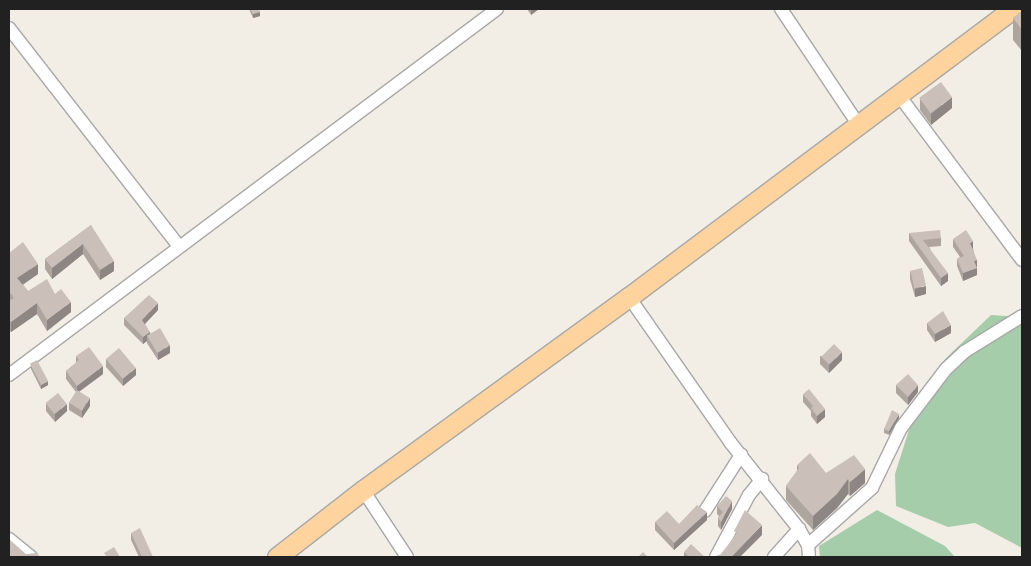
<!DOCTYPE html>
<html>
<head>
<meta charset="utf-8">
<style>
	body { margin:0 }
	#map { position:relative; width:1031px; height:566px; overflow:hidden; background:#f2eee6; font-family:Lato,sans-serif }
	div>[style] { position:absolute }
	.cemetery>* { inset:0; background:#a5cdaa }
	.roads { filter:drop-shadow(1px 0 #a8a8a8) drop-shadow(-1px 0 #a8a8a8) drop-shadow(0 1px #a8a8a8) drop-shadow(0 -1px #a8a8a8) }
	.street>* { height:12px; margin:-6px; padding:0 6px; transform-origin:6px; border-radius:6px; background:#fff }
	.primary>* { height:19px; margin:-9.5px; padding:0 9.5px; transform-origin:9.5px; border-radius:9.5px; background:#ffd39e }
	.wall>* { inset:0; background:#aea59f }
	.shaded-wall>* { inset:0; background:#8d8682 }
	.building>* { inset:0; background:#cac0b9; transform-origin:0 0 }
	span { translate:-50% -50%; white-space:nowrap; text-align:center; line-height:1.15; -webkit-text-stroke:4px #fff; paint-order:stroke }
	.frame { position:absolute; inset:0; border:10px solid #212121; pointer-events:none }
</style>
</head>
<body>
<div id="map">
	<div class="cemetery">
		<div style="clip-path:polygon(991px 315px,1022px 317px,1022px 548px,975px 523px,948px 527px,896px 506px,895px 474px,914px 414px,945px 359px)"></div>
		<div style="clip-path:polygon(877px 510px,945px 546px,955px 557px,820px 557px,819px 546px)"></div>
	</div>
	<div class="roads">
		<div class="street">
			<div style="left:781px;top:9px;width:138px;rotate:56.2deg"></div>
			<div style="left:9px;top:28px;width:276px;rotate:52.1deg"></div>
			<div style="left:898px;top:94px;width:207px;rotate:53.2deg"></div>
			<div style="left:629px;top:297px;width:177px;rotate:55.1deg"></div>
			<div style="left:730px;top:442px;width:111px;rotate:51.6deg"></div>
			<div style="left:799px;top:529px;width:18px;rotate:61deg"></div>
			<div style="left:808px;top:545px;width:12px;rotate:85deg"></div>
			<div style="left:9px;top:375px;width:610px;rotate:-36.87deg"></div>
			<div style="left:363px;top:490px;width:80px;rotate:56.7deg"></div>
			<div style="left:705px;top:511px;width:67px;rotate:-57.3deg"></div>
			<div style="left:9px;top:539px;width:28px;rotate:39deg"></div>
			<div style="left:808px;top:545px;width:86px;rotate:-41.7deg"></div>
			<div style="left:872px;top:488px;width:67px;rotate:-64.2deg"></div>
			<div style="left:901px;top:428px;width:74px;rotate:-52.7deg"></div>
			<div style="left:946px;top:369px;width:25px;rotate:-43deg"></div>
			<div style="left:964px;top:352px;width:68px;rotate:-31.8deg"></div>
			<div style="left:716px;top:557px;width:70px;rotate:-62deg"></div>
			<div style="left:749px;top:495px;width:21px;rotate:-51deg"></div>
			<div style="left:774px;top:557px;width:38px;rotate:-48deg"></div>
		</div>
		<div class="primary">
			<div style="left:277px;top:557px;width:109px;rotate:-37.9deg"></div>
			<div style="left:363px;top:490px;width:329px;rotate:-36deg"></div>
			<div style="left:629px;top:297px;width:480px;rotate:-36.9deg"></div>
		</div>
	</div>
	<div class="wall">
		<div style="clip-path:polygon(249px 9px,259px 9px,260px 16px,253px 18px)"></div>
		<div style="clip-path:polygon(527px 9px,539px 9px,531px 15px)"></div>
		<div style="clip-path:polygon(1022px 11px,1022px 51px,1013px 40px,1013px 18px)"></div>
		<div style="clip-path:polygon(920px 99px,952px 108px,931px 125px,920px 110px)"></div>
		<div style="clip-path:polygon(91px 225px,114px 271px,100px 280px,83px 254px,52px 279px,45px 269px,45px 259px)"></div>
		<div style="clip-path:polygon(909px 233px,941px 238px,941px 246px,929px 247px,948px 281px,941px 286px,909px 241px)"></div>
		<div style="clip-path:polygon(953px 239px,973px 248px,977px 267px,977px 275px,963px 281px,957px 266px,957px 259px,960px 257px,953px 247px)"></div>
		<div style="clip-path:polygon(9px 253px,38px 274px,23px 285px,28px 291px,55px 294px,71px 312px,47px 331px,37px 314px,11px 332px,9px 330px)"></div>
		<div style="clip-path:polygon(910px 271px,926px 294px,915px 297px,910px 279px)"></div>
		<div style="clip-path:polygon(158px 310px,145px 324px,150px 333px,170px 353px,158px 360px,147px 343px,147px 341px,143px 344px,124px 325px,124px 318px)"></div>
		<div style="clip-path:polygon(927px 323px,951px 333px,935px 342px,927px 330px)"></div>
		<div style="clip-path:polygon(76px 356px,103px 374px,79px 392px,90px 406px,82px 418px,69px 410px,69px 403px,76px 392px,66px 379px,66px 371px,76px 363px)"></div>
		<div style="clip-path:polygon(820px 356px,842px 360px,829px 373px,820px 364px)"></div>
		<div style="clip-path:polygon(106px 359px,136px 375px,123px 386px,106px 367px)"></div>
		<div style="clip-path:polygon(31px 365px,48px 385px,41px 389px,31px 369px)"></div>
		<div style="clip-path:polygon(896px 385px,918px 392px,908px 405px,896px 393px)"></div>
		<div style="clip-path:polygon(803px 394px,825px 417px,817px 424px,811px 416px,811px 411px,803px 402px)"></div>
		<div style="clip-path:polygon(46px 403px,67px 411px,55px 422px,46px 411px)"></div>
		<div style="clip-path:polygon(899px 418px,889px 435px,884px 433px,884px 429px)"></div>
		<div style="clip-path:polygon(797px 465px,826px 473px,865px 483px,850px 496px,848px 494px,837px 508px,813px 530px,786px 500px,786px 486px,797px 471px)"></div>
		<div style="clip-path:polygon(717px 506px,732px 509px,721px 530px,718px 526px,718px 518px,719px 516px,717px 514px)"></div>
		<div style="clip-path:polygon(707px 520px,674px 550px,655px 530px,655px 522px,679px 524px)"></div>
		<div style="clip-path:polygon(131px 533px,153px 557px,139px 557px,131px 540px)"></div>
		<div style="clip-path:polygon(684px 552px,705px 557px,684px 557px)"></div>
	</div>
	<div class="shaded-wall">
		<div style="clip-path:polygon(531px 9px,539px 9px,531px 15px)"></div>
		<div style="clip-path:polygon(260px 12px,260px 16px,253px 18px,253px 14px)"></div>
		<div style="clip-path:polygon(952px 97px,952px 108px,931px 125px,931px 114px)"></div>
		<div style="clip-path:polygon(973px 241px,973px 248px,970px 250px,970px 243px)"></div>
		<div style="clip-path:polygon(83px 244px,83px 254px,52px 279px,52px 268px)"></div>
		<div style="clip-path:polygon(977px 260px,977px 267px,974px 269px,974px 261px)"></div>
		<div style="clip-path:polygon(114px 261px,114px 271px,100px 280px,100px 270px)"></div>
		<div style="clip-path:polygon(38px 264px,38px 274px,17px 288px,17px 278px)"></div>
		<div style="clip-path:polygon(977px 268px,977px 275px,963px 281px,963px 273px)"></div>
		<div style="clip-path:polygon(948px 273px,948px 281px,941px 286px,941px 278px)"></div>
		<div style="clip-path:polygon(926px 286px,926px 294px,915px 297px,915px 289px)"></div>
		<div style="clip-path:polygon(71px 302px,71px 312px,47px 331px,47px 320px)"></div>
		<div style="clip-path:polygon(37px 303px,37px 314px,11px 332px,11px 322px)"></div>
		<div style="clip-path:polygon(158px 303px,158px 310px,142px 327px,142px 320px)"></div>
		<div style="clip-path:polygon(951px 325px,951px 333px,935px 342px,935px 334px)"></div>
		<div style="clip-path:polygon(150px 332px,150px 340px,147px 335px,147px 341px,143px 344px,143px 337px)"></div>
		<div style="clip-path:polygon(170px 345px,170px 353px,158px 360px,158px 353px)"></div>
		<div style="clip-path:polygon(842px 352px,842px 360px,829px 373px,829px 365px)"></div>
		<div style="clip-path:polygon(103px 366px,103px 374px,77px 393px,77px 386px)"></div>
		<div style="clip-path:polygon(136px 368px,136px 375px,123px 386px,123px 379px)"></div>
		<div style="clip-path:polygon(48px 381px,48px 385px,41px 389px,41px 385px)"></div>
		<div style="clip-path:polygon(918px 385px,918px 392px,908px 405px,908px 397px)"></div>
		<div style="clip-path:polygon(90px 398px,90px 406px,82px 418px,82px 411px)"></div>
		<div style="clip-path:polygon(67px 404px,67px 411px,55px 422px,55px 414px)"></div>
		<div style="clip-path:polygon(825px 409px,825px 417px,817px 424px,817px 416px)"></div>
		<div style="clip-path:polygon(899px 414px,899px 418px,889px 435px,889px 431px)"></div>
		<div style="clip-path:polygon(865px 469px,865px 483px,850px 496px,850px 482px)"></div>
		<div style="clip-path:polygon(848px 479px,848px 494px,837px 508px,813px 530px,813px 516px)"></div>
		<div style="clip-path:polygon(732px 501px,732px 509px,721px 530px,721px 522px)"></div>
		<div style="clip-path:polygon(707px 512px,707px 520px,674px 550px,674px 543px)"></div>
		<div style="clip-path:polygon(762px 525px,762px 535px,740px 557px,731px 557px)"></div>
	</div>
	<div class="building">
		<div style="clip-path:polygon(250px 9px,259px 9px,260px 12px,253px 14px)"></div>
		<div style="clip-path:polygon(1022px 11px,1022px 30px,1013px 18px)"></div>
		<div style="left:941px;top:82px;width:19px;height:27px;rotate:54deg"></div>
		<div style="clip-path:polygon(91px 225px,114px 261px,100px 270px,83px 244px,52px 268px,45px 259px)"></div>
		<div style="clip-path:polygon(940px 230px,941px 238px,923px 240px,948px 273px,941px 278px,909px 233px)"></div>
		<div style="clip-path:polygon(966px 230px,973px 241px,970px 243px,977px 260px,974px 261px,977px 268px,963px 273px,957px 259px,964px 256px,953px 239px)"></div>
		<div style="clip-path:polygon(23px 242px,38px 264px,17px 278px,28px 291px,47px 279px,55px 294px,61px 289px,71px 302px,47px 320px,37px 303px,11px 322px,9px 319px,9px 301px,14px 298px,9px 291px,9px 253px)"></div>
		<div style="left:922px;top:268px;width:18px;height:12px;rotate:77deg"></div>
		<div style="clip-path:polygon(149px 295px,158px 303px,142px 320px,150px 332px,143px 337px,124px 318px)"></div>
		<div style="clip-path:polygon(943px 311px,951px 325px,935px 334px,927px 323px)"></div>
		<div style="left:160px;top:328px;width:20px;height:15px;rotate:60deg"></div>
		<div style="left:834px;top:344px;width:11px;height:18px;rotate:45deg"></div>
		<div style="clip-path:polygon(89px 347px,103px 366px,77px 386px,66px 371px,79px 360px,76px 356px)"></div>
		<div style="left:119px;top:348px;width:26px;height:17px;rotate:50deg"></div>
		<div style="left:37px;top:360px;width:24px;height:8px;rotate:62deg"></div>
		<div style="clip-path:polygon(908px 374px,918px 385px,908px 397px,896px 385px)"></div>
		<div style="clip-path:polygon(809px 389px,825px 409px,817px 416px,811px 408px,813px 406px,803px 394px)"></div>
		<div style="left:77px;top:390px;width:15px;height:15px;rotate:32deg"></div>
		<div style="left:58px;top:393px;width:14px;height:16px;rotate:51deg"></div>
		<div style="clip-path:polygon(892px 410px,899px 414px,889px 431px,884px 429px)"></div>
		<div style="clip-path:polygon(810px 453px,826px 473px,854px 455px,865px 469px,850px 482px,848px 479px,837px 494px,813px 516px,786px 486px,799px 468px,797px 465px)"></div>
		<div style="clip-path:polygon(726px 496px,732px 501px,721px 522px,718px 518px,723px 512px,717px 506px)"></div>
		<div style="clip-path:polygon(697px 505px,707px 512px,674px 543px,655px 522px,667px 511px,679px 524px)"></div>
		<div style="clip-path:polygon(745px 510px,762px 525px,731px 557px,713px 557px,721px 554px,737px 533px,734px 531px)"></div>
		<div style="clip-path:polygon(140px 528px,153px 557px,142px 557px,131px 533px)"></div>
		<div style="clip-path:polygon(9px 539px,26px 554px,36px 553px,41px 557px,9px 557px)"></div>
		<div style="clip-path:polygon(691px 544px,705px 557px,689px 557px,684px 552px)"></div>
		<div style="clip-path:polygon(114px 547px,120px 557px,107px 557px,104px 553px)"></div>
		<div style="clip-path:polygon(643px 552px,648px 557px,638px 557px)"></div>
	</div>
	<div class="frame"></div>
</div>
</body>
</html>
